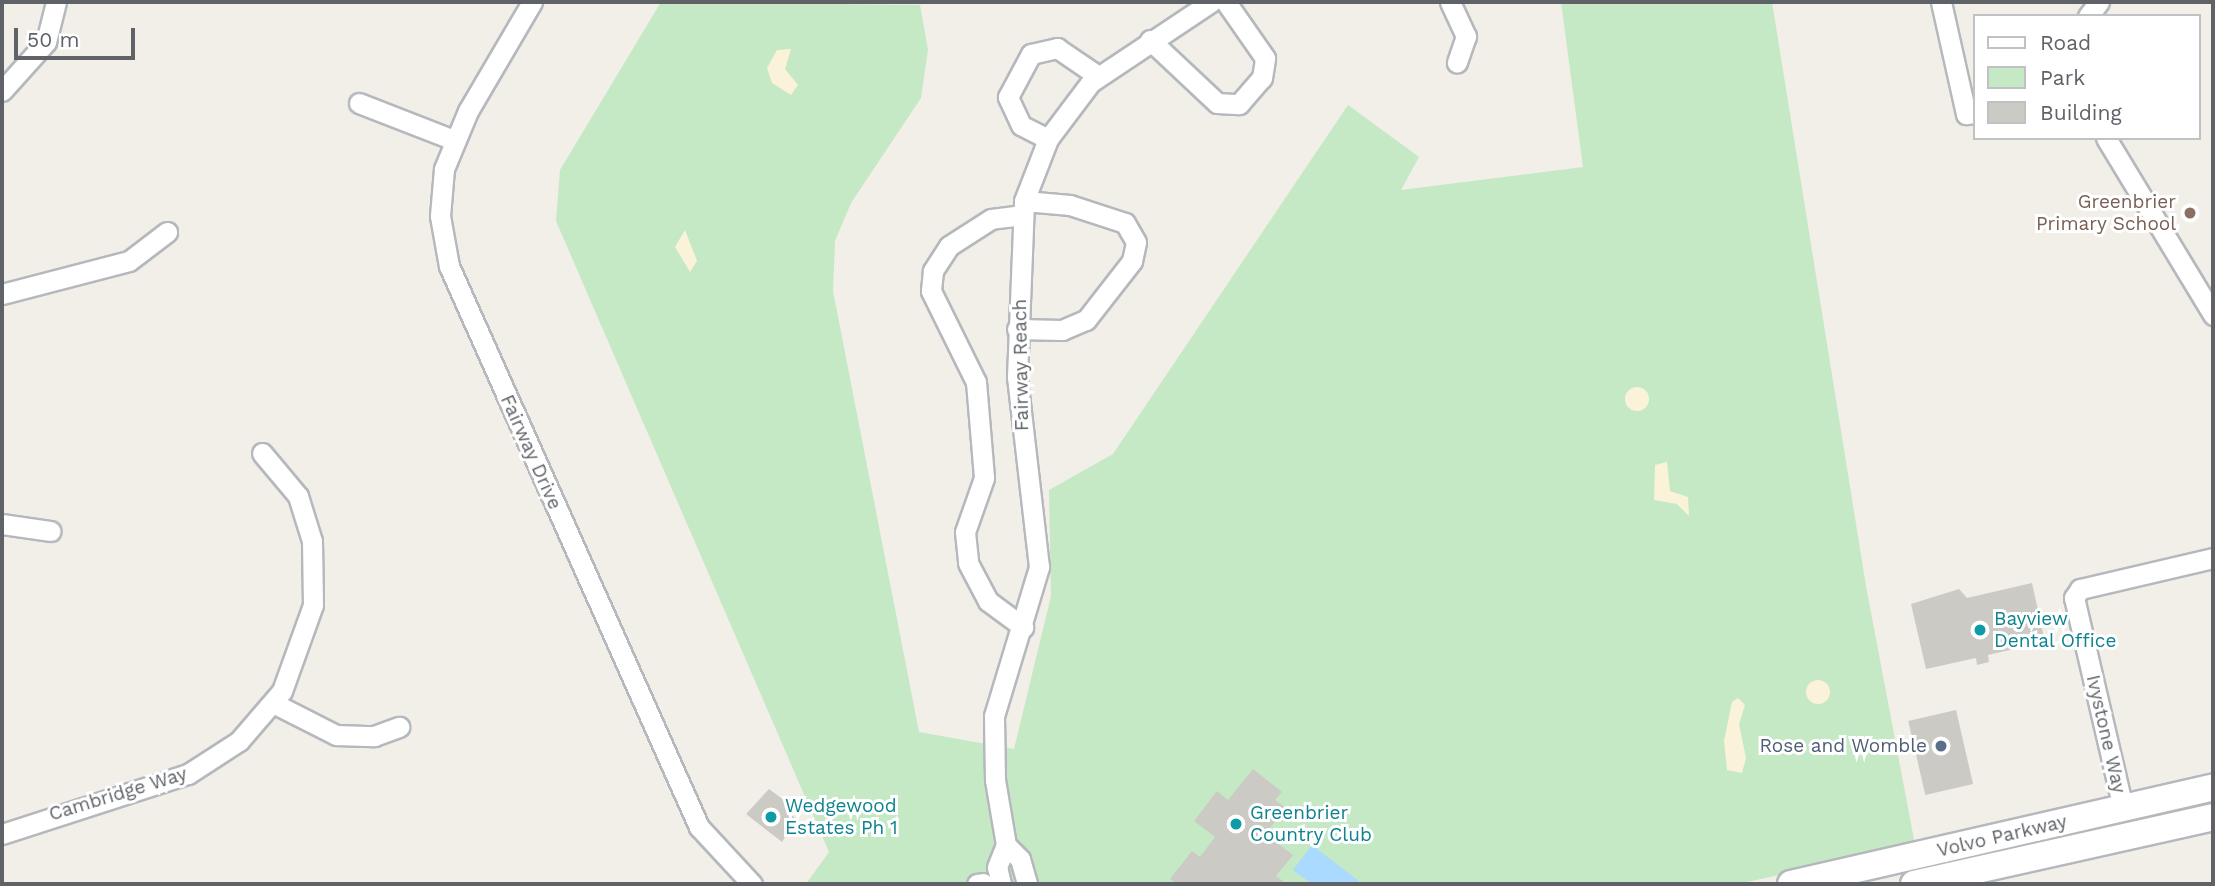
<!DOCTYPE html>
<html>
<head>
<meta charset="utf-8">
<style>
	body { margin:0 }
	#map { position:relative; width:2215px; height:886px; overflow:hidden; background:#f1efe8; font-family:"Work Sans",sans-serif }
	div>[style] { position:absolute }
	.green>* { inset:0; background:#c5e8c5 }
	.sand>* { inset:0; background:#fbf3d9 }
	.round { border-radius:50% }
	.water>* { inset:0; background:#aadaff }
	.building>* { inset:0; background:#cccac5; transform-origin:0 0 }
	.roads { filter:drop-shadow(2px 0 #b5b8bc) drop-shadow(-2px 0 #b5b8bc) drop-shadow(0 2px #b5b8bc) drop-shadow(0 -2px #b5b8bc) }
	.minor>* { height:19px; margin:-9.5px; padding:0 9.5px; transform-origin:9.5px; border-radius:9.5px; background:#fff }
	.secondary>* { height:26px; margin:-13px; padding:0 13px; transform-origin:13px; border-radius:13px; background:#fff }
	.dots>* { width:19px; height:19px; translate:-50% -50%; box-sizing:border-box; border:4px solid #fff; border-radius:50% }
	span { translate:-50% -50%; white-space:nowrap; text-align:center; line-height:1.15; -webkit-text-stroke:6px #fff; paint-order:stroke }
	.education-label { font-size:19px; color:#785e54 }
	.right { translate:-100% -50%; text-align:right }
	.street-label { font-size:19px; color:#5f6368 }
	.culture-label { font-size:19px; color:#0d838f }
	.left { translate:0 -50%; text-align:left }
	.service-label { font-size:19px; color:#4e5e75 }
	.frame { position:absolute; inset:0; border:4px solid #5f6368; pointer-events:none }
	.legend { position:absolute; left:1973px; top:14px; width:228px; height:126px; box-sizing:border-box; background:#fff; border:2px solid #bfc1c3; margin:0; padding:9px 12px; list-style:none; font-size:21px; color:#5f6368 }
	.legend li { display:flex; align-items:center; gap:14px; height:35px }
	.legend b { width:35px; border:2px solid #bfc1c3 }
	.scale { position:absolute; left:14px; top:28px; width:121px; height:32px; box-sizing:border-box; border:4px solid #5f6368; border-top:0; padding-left:9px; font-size:21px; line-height:24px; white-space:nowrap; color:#5f6368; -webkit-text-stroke:5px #fff; paint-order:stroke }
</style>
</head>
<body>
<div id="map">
	<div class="green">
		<div style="clip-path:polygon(661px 2px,920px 5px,928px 50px,921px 98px,851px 203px,835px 241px,833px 291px,919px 732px,1014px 749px,1051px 596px,1049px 490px,1113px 454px,1348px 105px,1419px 157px,1401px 190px,1583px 167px,1561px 2px,1772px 2px,1866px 586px,1915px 845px,1738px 884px,806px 884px,829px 852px,556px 221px,560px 170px)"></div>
	</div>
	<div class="sand">
		<div style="clip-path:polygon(791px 49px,785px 69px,798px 85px,791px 95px,772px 83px,767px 68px,777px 50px)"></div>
		<div style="clip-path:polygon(685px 230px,697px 261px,690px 272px,675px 247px)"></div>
		<div class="round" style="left:1625px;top:387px;width:24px;height:24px"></div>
		<div style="clip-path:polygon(1667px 462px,1670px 491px,1688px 497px,1689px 516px,1677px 504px,1654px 500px,1655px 465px)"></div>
		<div class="round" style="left:1806px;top:680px;width:24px;height:24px"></div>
		<div style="clip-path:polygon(1738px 698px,1745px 705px,1739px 724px,1746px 758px,1742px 773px,1727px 770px,1724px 741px,1732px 702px)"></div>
	</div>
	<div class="water">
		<div style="clip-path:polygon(1312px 845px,1360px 882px,1358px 884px,1312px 884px,1293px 870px)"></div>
	</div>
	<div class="building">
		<div style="clip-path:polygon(2032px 583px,2045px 642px,1988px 655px,1989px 662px,1977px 665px,1976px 658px,1926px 669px,1911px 604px,1959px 589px,1967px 598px)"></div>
		<div style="left:1956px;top:710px;width:76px;height:49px;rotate:77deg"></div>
		<div style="clip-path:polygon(1253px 769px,1282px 792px,1275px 800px,1286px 808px,1265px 834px,1293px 855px,1276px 876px,1287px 884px,1177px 884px,1170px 879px,1192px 851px,1200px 857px,1215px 837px,1194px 821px,1217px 791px,1228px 800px)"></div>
		<div style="clip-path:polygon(769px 789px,793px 807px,788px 812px,796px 819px,782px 842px,746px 814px)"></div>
	</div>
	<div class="roads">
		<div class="minor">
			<div style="left:532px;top:2px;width:126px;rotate:120.4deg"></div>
			<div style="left:468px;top:111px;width:63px;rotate:112.5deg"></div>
			<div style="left:444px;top:169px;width:47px;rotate:94.9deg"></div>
			<div style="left:440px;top:216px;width:51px;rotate:79.8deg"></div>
			<div style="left:449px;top:266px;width:614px;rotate:65.98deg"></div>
			<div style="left:699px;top:827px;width:78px;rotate:47.1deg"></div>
			<div style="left:1450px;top:2px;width:38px;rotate:65deg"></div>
			<div style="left:1466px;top:36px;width:28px;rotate:109deg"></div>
			<div style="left:1941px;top:2px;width:115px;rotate:77.4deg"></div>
			<div style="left:1966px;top:114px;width:9px;rotate:-6deg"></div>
			<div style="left:2088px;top:16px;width:18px;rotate:-52deg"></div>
			<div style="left:1150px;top:40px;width:92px;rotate:43.2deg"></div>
			<div style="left:1217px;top:103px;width:22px;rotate:3deg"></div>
			<div style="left:1239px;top:104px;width:35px;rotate:-49deg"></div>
			<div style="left:1262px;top:78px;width:20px;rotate:-81deg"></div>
			<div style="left:1265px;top:58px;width:68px;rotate:-124.9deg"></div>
			<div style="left:2px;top:91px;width:66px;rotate:-48.1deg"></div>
			<div style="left:46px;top:42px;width:41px;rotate:-76deg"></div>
			<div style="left:359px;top:103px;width:102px;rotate:21.3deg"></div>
			<div style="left:2106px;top:138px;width:207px;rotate:58.8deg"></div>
			<div style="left:1048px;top:139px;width:30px;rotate:-153deg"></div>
			<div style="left:1021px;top:125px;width:31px;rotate:-115deg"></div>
			<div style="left:1008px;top:97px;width:49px;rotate:-61.9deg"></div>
			<div style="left:1031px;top:54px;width:27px;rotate:-13deg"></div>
			<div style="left:1057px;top:48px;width:50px;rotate:34.3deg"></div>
			<div style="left:1023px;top:215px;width:32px;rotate:173deg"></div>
			<div style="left:991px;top:219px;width:50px;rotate:147.3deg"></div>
			<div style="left:949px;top:246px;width:30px;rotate:123deg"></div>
			<div style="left:933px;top:271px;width:20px;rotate:96deg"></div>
			<div style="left:931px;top:291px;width:102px;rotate:63.7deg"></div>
			<div style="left:976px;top:382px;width:96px;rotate:85.2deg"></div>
			<div style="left:984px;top:478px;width:57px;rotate:109.4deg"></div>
			<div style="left:965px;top:532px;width:31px;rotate:84deg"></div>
			<div style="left:968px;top:563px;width:43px;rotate:62.2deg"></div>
			<div style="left:988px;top:601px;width:44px;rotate:36.6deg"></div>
			<div style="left:2px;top:294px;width:131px;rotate:-14.6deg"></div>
			<div style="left:129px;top:261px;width:48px;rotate:-37.3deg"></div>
			<div style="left:1017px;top:329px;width:45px;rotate:1.3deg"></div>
			<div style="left:1062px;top:330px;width:26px;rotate:-23deg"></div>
			<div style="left:1086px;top:320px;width:75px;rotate:-52.1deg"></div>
			<div style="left:1132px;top:261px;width:19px;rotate:-78deg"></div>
			<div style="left:1136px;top:242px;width:22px;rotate:-120deg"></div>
			<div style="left:1125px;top:223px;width:58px;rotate:-161.9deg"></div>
			<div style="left:1070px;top:205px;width:46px;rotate:-175deg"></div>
			<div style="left:2px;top:524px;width:49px;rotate:8.3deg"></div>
			<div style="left:273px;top:703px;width:71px;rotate:26.9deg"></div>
			<div style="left:336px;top:735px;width:38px;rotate:2deg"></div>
			<div style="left:374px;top:736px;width:27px;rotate:-20deg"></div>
			<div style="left:2123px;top:808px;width:216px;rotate:-103.1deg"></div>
			<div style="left:2074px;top:598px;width:11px;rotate:-56deg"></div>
			<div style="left:2080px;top:589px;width:137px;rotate:-13.1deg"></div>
			<div style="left:2px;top:834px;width:195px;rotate:-17.9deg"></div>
			<div style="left:188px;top:774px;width:61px;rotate:-32.9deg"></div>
			<div style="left:239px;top:741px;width:66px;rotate:-49.3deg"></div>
			<div style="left:282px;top:691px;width:91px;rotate:-70.2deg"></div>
			<div style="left:313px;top:605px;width:64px;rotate:-90.9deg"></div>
			<div style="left:312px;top:541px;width:47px;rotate:-107.3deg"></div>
			<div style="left:298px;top:496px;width:56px;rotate:-129.9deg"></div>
			<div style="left:1006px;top:845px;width:66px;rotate:-99.6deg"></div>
			<div style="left:995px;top:780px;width:64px;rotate:-90.9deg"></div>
			<div style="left:994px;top:716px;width:156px;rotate:-73.2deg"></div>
			<div style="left:1039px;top:567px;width:191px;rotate:-96.6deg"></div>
			<div style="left:1017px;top:377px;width:176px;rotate:-87.7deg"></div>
			<div style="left:1024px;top:201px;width:66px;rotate:-68.8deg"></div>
			<div style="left:1048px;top:139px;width:71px;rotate:-53deg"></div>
			<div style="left:1091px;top:82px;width:144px;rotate:-33.7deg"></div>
			<div style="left:977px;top:884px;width:6px;rotate:-9deg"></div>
			<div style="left:1001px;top:884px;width:17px;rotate:-103deg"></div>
			<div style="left:997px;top:867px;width:24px;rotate:-68deg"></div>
			<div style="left:1006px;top:845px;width:20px;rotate:45deg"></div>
			<div style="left:1020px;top:859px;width:26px;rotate:74deg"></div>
		</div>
		<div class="secondary">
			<div style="left:1791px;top:884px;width:433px;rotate:-12.9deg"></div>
			<div style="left:1914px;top:884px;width:306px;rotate:-12.6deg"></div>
		</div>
	</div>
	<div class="dots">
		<div style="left:2190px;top:213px;background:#8d6e63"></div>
		<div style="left:1980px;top:630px;background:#0f9aa8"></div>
		<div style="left:1941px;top:746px;background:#5c6f8a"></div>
		<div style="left:771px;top:817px;background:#0f9aa8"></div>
		<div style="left:1236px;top:824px;background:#0f9aa8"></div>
	</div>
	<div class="education-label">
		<span class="right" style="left:2176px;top:213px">Greenbrier<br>Primary School</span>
	</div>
	<div class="street-label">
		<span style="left:1021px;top:365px;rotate:-91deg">Fairway Reach</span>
		<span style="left:531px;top:452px;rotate:66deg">Fairway Drive</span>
		<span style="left:2106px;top:734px;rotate:77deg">Ivystone Way</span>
		<span style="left:118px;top:794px;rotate:-17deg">Cambridge Way</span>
		<span style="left:2002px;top:836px;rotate:-13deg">Volvo Parkway</span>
	</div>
	<div class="culture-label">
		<span class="left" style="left:1994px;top:630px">Bayview<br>Dental Office</span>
		<span class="left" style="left:785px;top:817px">Wedgewood<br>Estates Ph 1</span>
		<span class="left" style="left:1250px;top:824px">Greenbrier<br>Country Club</span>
	</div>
	<div class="service-label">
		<span class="right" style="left:1927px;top:746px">Rose and Womble</span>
	</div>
	<div class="frame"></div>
	<ul class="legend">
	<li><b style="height:9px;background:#fff"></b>Road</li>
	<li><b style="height:19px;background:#c5e8c5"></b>Park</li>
	<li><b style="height:19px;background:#cccac5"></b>Building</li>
	</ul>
	<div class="scale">50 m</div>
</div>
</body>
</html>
